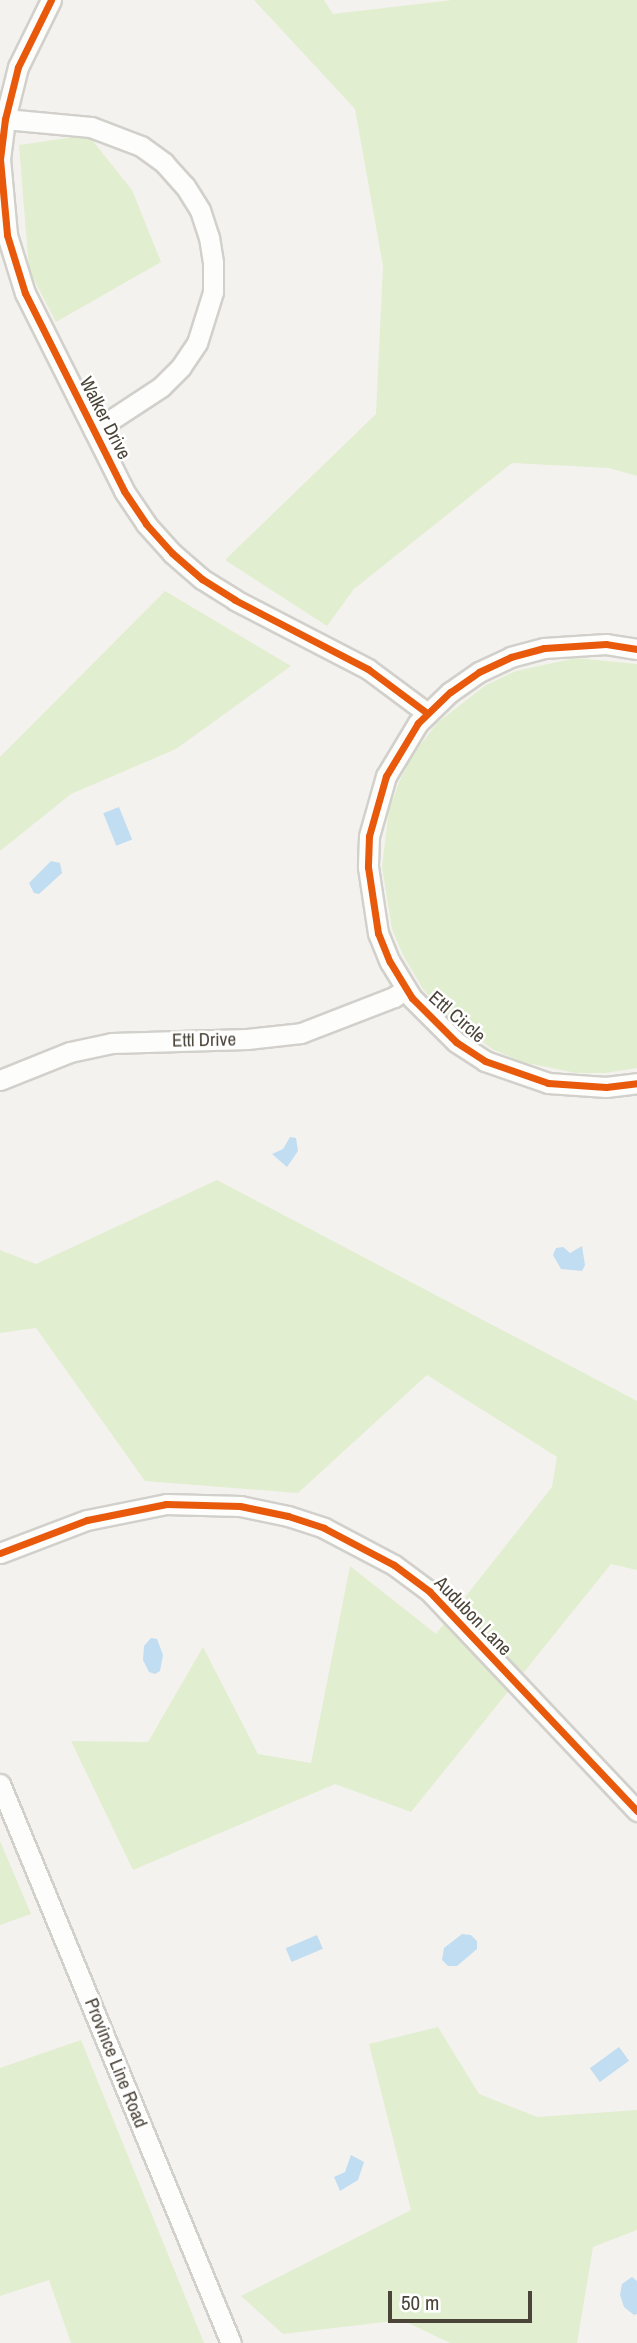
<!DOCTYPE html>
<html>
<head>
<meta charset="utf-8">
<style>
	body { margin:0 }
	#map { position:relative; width:637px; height:2343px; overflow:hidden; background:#f4f2ee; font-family:"Archivo Narrow",sans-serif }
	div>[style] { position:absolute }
	.green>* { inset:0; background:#e1eecf }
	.water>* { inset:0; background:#c0ddf1; transform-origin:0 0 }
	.roads { filter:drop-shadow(2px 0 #d2d0cb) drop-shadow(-2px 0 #d2d0cb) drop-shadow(0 2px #d2d0cb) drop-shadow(0 -2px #d2d0cb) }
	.minor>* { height:19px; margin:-9.5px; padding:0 9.5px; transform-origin:9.5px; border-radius:9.5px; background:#fdfdfc }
	.cycleway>* { height:7px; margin:-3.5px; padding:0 3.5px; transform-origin:3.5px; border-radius:3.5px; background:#e8590c }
	span { translate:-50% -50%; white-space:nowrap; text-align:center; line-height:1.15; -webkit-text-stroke:5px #fff; paint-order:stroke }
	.street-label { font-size:19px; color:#4b4439 }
	.scale { position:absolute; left:388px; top:2291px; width:144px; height:32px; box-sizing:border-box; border:4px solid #4b4439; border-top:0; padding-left:9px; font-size:21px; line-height:24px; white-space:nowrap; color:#4b4439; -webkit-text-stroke:5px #fff; paint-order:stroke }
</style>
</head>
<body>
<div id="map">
	<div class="green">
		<div style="clip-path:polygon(254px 0,324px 0,333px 14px,452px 0,637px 0,637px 476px,609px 468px,512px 463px,354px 589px,327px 626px,225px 560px,376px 414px,383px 266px,355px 109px)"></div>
		<div style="clip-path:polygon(88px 135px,132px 190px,161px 262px,56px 322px,29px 270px,19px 145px)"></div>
		<div style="clip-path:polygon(165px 591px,291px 666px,176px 749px,71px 794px,0 851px,0 757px)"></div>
		<div style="clip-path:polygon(576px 658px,637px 664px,637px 1068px,605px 1073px,576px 1073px,522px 1062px,492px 1049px,442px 1012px,423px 989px,403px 955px,392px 929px,382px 867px,389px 810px,399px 782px,412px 756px,437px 723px,486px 685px,516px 671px)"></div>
		<div style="clip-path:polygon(217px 1180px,637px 1401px,637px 1570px,611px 1564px,411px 1812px,335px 1784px,133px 1870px,71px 1741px,148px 1742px,203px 1647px,258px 1754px,311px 1763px,350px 1566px,436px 1634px,552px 1487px,557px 1457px,427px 1375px,298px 1493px,145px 1481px,36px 1328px,0 1333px,0 1250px,36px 1264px)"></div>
		<div style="clip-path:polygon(0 1841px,31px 1914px,0 1925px)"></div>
		<div style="clip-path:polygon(438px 2027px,479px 2094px,537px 2117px,637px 2110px,637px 2230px,593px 2247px,577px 2343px,450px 2343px,402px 2320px,283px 2334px,241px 2296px,411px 2210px,369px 2044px)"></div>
		<div style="clip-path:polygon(81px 2040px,204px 2343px,71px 2343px,49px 2280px,0 2296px,0 2068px)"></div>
	</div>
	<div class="water">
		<div style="left:119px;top:807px;width:35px;height:17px;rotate:68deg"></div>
		<div style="clip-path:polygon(51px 861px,60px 863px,62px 873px,39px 894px,34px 893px,29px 883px)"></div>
		<div style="clip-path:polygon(290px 1137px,296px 1138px,298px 1151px,287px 1167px,272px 1154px,283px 1149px)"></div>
		<div style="clip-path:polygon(582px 1246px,585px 1265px,582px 1271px,561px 1269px,553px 1255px,556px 1248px,563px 1247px,570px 1253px)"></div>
		<div style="clip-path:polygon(151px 1638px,157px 1639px,163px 1655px,160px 1671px,155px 1674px,149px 1672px,143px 1660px,144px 1646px)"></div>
		<div style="clip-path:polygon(462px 1934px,471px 1935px,477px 1941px,477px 1949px,457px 1966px,448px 1966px,442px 1960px,444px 1948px)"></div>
		<div style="left:317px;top:1935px;width:15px;height:34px;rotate:67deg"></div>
		<div style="left:619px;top:2047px;width:17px;height:36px;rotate:54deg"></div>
		<div style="clip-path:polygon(351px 2155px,364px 2162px,358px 2180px,340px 2191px,334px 2177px,345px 2172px)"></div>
		<div style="clip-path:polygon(632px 2277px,637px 2281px,637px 2314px,634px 2315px,624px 2307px,620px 2295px,622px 2284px)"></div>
	</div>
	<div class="roads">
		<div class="minor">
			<div style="left:51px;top:0;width:75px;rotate:116.2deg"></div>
			<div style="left:18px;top:67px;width:54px;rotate:104deg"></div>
			<div style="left:5px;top:119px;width:40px;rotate:97.1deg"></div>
			<div style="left:0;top:159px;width:76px;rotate:84.7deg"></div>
			<div style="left:7px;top:235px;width:61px;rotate:72.8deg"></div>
			<div style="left:25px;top:293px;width:221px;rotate:63.4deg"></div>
			<div style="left:124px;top:491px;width:40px;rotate:56deg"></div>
			<div style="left:146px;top:524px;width:39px;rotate:48deg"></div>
			<div style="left:172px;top:553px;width:40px;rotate:41deg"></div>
			<div style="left:202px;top:579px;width:39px;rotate:32deg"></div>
			<div style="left:235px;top:600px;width:150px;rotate:27.4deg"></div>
			<div style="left:368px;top:669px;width:74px;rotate:36.7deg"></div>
			<div style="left:5px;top:119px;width:86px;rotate:5.3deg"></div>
			<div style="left:91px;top:127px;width:53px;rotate:20.8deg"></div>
			<div style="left:141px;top:146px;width:29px;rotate:36deg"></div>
			<div style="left:164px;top:163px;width:31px;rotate:48deg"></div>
			<div style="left:185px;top:186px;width:28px;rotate:58deg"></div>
			<div style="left:200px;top:210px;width:28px;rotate:72deg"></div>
			<div style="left:209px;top:237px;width:26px;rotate:81deg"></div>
			<div style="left:213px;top:263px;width:29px;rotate:90deg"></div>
			<div style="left:213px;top:292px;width:53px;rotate:107.4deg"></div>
			<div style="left:197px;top:343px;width:29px;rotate:124deg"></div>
			<div style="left:181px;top:367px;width:28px;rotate:135deg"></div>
			<div style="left:161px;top:387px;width:80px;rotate:146.7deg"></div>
			<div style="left:637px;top:649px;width:31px;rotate:-171deg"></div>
			<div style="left:606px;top:644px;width:62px;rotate:176.3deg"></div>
			<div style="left:544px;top:648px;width:34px;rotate:165deg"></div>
			<div style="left:511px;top:657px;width:35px;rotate:155deg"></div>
			<div style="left:479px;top:672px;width:35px;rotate:145deg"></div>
			<div style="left:450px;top:692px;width:45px;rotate:135.9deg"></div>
			<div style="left:418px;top:723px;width:62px;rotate:121.1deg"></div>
			<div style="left:386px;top:776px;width:62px;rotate:105.8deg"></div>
			<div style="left:369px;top:836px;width:31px;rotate:92deg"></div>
			<div style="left:368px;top:867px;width:67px;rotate:81.4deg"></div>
			<div style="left:378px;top:933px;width:31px;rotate:68deg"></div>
			<div style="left:390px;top:962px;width:42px;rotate:58.6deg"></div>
			<div style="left:412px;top:998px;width:62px;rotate:45deg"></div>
			<div style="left:456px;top:1042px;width:35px;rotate:33deg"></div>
			<div style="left:485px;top:1061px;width:67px;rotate:19.2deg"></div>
			<div style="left:548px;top:1083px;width:58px;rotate:3.9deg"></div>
			<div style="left:606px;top:1087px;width:31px;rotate:-7deg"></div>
			<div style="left:0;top:1080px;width:75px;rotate:-21.8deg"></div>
			<div style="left:70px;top:1052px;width:43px;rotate:-12.1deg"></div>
			<div style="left:112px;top:1043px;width:135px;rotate:-1.7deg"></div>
			<div style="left:247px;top:1039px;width:54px;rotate:-6.3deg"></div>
			<div style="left:301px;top:1033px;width:100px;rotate:-21.2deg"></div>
			<div style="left:394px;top:997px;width:14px;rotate:-34deg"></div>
			<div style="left:0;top:1553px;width:93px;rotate:-20.8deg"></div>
			<div style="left:87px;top:1520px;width:81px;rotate:-11.4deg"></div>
			<div style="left:166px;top:1504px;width:74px;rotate:1.5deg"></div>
			<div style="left:240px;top:1506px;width:49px;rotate:11.8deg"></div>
			<div style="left:288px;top:1516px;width:38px;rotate:18deg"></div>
			<div style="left:324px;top:1528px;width:79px;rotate:27.9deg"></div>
			<div style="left:394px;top:1565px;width:44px;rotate:36.6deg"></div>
			<div style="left:429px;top:1591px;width:303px;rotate:46.6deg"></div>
			<div style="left:0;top:1784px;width:605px;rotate:67.55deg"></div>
		</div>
	</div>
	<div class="cycleway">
		<div style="left:51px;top:0;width:75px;rotate:116.2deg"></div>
		<div style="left:18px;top:67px;width:54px;rotate:104deg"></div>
		<div style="left:5px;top:119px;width:40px;rotate:97.1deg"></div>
		<div style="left:0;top:159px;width:76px;rotate:84.7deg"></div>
		<div style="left:7px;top:235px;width:61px;rotate:72.8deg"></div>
		<div style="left:25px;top:293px;width:221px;rotate:63.4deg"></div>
		<div style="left:124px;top:491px;width:40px;rotate:56deg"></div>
		<div style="left:146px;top:524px;width:39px;rotate:48deg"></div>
		<div style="left:172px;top:553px;width:40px;rotate:41deg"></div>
		<div style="left:202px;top:579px;width:39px;rotate:32deg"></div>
		<div style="left:235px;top:600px;width:150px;rotate:27.4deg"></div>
		<div style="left:368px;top:669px;width:74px;rotate:36.7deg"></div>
		<div style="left:637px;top:649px;width:31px;rotate:-171deg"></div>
		<div style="left:606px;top:644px;width:62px;rotate:176.3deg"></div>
		<div style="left:544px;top:648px;width:34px;rotate:165deg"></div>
		<div style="left:511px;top:657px;width:35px;rotate:155deg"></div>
		<div style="left:479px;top:672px;width:35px;rotate:145deg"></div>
		<div style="left:450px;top:692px;width:45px;rotate:135.9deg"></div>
		<div style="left:418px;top:723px;width:62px;rotate:121.1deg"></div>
		<div style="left:386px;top:776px;width:62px;rotate:105.8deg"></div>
		<div style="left:369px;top:836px;width:31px;rotate:92deg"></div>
		<div style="left:368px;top:867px;width:67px;rotate:81.4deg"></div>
		<div style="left:378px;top:933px;width:31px;rotate:68deg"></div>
		<div style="left:390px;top:962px;width:42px;rotate:58.6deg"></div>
		<div style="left:412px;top:998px;width:62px;rotate:45deg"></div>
		<div style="left:456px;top:1042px;width:35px;rotate:33deg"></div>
		<div style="left:485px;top:1061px;width:67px;rotate:19.2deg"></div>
		<div style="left:548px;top:1083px;width:58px;rotate:3.9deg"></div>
		<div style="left:606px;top:1087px;width:31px;rotate:-7deg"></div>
		<div style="left:0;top:1553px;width:93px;rotate:-20.8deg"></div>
		<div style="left:87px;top:1520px;width:81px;rotate:-11.4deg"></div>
		<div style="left:166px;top:1504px;width:74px;rotate:1.5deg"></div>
		<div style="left:240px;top:1506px;width:49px;rotate:11.8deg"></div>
		<div style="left:288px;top:1516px;width:38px;rotate:18deg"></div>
		<div style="left:324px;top:1528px;width:79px;rotate:27.9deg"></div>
		<div style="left:394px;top:1565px;width:44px;rotate:36.6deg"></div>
		<div style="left:429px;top:1591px;width:303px;rotate:46.6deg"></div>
	</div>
	<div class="street-label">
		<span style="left:105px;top:418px;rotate:63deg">Walker Drive</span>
		<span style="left:457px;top:1017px;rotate:41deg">Ettl Circle</span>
		<span style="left:204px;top:1040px;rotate:-1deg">Ettl Drive</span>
		<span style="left:473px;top:1616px;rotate:46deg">Audubon Lane</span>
		<span style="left:116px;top:2063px;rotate:68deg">Province Line Road</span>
	</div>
	<div class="scale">50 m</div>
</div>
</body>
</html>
